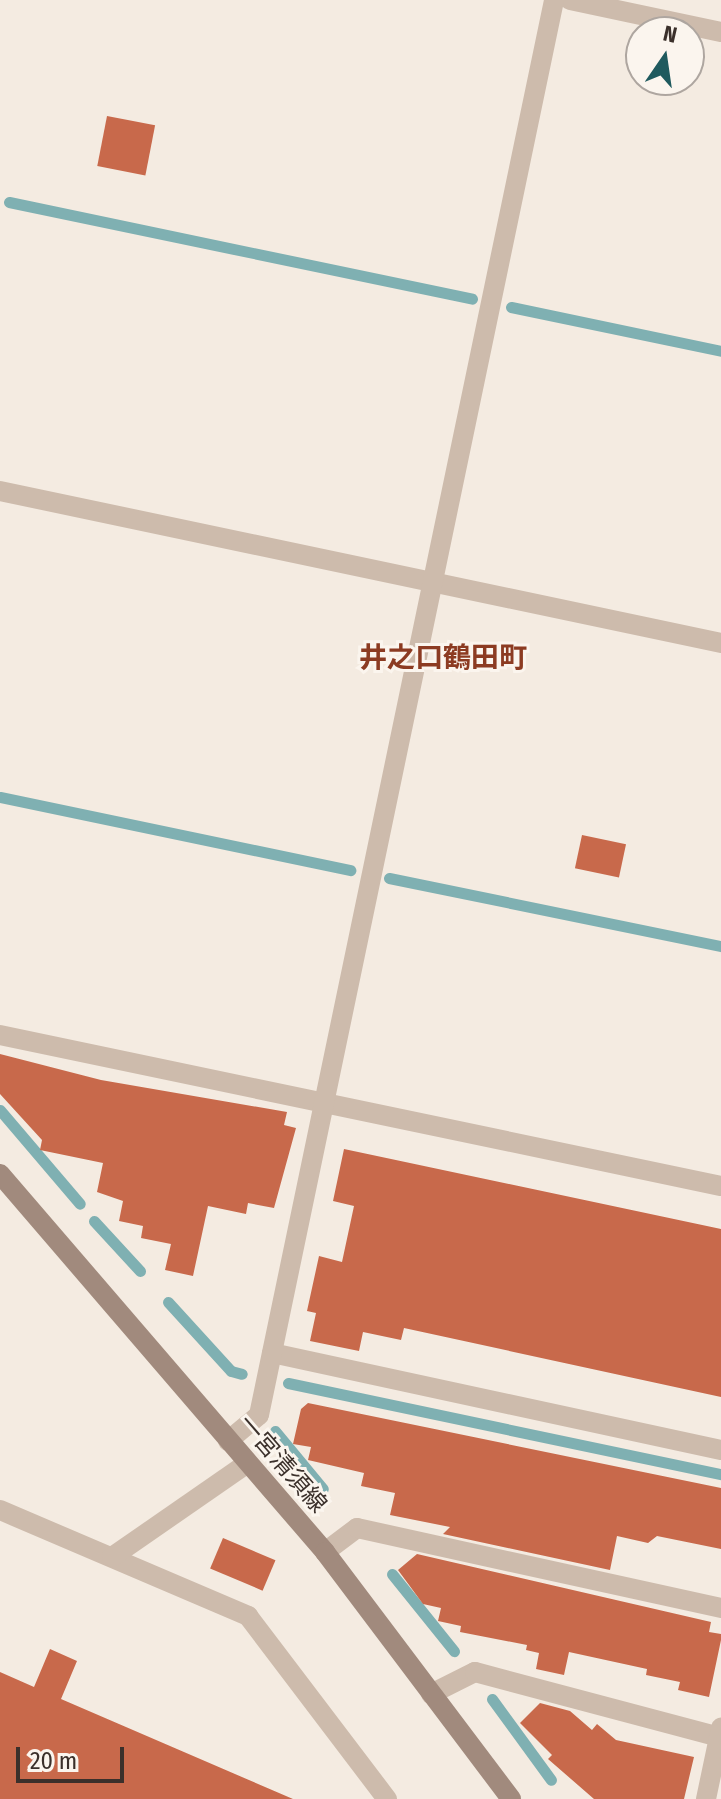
<!DOCTYPE html>
<html>
<head>
<meta charset="utf-8">
<style>
	body { margin:0 }
	#map { position:relative; width:721px; height:1799px; overflow:hidden; background:#f4ebe1; font-family:"Fira Sans Condensed","Noto Sans JP",sans-serif }
	div>[style] { position:absolute }
	.stream>* { height:11px; margin:-5.5px; padding:0 5.5px; transform-origin:5.5px; border-radius:5.5px; background:#7fb0b2 }
	.building>* { inset:0; background:#c8694b; transform-origin:0 0 }
	.service>* { height:20px; margin:-10px; padding:0 10px; transform-origin:10px; border-radius:10px; background:#cdbbac }
	.minor>* { height:20px; margin:-10px; padding:0 10px; transform-origin:10px; border-radius:10px; background:#cdbbac }
	.secondary>* { height:20px; margin:-10px; padding:0 10px; transform-origin:10px; border-radius:10px; background:#a18a7d }
	span { translate:-50% -50%; white-space:nowrap; text-align:center; line-height:1.15; -webkit-text-stroke:6px #fbf5ee; paint-order:stroke }
	.street-label { font-size:24px; color:#3b302b }
	.quarter-label { font-size:28px; color:#8c3b22; font-weight:700 }
	.north { position:absolute; left:625px; top:16px; width:80px; height:80px; box-sizing:border-box; background:#fbf5ee; border:2px solid #aea6a0; border-radius:50%; rotate:13deg; font-size:22px; font-weight:700; line-height:32px; text-align:center; color:#3b302b }
	.north::after { content:''; display:block; margin:auto; width:28px; height:36px; background:#1f5a5e; clip-path:polygon(50% 0,100% 100%,50% 72%,0 100%) }
	.scale { position:absolute; left:16px; top:1747px; width:108px; height:36px; box-sizing:border-box; border:4px solid #3b302b; border-top:0; padding-left:10px; font-size:24px; line-height:28px; white-space:nowrap; color:#3b302b; -webkit-text-stroke:6px #fbf5ee; paint-order:stroke }
</style>
</head>
<body>
<div id="map">
	<div class="stream">
		<div style="left:9px;top:202px;width:473px;rotate:11.8deg"></div>
		<div style="left:511px;top:307px;width:215px;rotate:11.8deg"></div>
		<div style="left:0;top:797px;width:358px;rotate:11.8deg"></div>
		<div style="left:389px;top:878px;width:339px;rotate:11.6deg"></div>
		<div style="left:0;top:1110px;width:123px;rotate:49.6deg"></div>
		<div style="left:94px;top:1221px;width:68px;rotate:47.4deg"></div>
		<div style="left:168px;top:1302px;width:93px;rotate:47.6deg"></div>
		<div style="left:231px;top:1371px;width:11px;rotate:15deg"></div>
		<div style="left:288px;top:1383px;width:442px;rotate:11.9deg"></div>
		<div style="left:275px;top:1431px;width:75px;rotate:50.4deg"></div>
		<div style="left:392px;top:1574px;width:99px;rotate:51.2deg"></div>
		<div style="left:492px;top:1699px;width:100px;rotate:53.9deg"></div>
	</div>
	<div class="building">
		<div style="left:107px;top:116px;width:49px;height:51px;rotate:11deg"></div>
		<div style="left:582px;top:835px;width:45px;height:34px;rotate:12deg"></div>
		<div style="clip-path:polygon(0 1054px,101px 1080px,287px 1112px,284px 1125px,296px 1128px,274px 1208px,248px 1203px,246px 1214px,208px 1206px,193px 1276px,165px 1270px,171px 1244px,141px 1238px,143px 1226px,119px 1221px,123px 1201px,97px 1192px,103px 1163px,40px 1150px,42px 1140px,0 1094px)"></div>
		<div style="clip-path:polygon(344px 1149px,721px 1229px,721px 1397px,404px 1328px,401px 1340px,363px 1332px,359px 1351px,310px 1341px,316px 1313px,307px 1311px,319px 1256px,342px 1262px,354px 1206px,333px 1201px)"></div>
		<div style="clip-path:polygon(308px 1403px,721px 1488px,721px 1549px,657px 1536px,648px 1543px,617px 1536px,610px 1570px,443px 1534px,450px 1527px,390px 1515px,395px 1493px,361px 1486px,364px 1473px,308px 1460px,311px 1447px,293px 1444px,301px 1409px)"></div>
		<div style="left:223px;top:1538px;width:57px;height:33px;rotate:23deg"></div>
		<div style="clip-path:polygon(417px 1554px,711px 1622px,709px 1632px,721px 1634px,721px 1640px,709px 1697px,678px 1690px,680px 1682px,646px 1675px,647px 1669px,569px 1652px,564px 1675px,536px 1669px,539px 1653px,526px 1650px,527px 1645px,460px 1632px,461px 1626px,438px 1621px,441px 1608px,423px 1604px,398px 1570px)"></div>
		<div style="clip-path:polygon(50px 1649px,77px 1661px,61px 1699px,293px 1799px,0 1799px,0 1672px,34px 1687px)"></div>
		<div style="clip-path:polygon(540px 1703px,570px 1711px,592px 1730px,597px 1724px,616px 1740px,694px 1757px,684px 1799px,594px 1799px,548px 1759px,552px 1755px,520px 1723px)"></div>
	</div>
	<div class="service">
		<div style="left:0;top:1510px;width:270px;rotate:23.1deg"></div>
		<div style="left:248px;top:1616px;width:230px;rotate:52.8deg"></div>
		<div style="left:112px;top:1557px;width:165px;rotate:-34.7deg"></div>
	</div>
	<div class="minor">
		<div style="left:570px;top:0;width:154px;rotate:12deg"></div>
		<div style="left:0;top:491px;width:737px;rotate:11.9deg"></div>
		<div style="left:0;top:1035px;width:737px;rotate:11.83deg"></div>
		<div style="left:272px;top:1353px;width:459px;rotate:12.2deg"></div>
		<div style="left:228px;top:1441px;width:40px;rotate:-40deg"></div>
		<div style="left:259px;top:1415px;width:1445px;rotate:-78.22deg"></div>
		<div style="left:325px;top:1552px;width:40px;rotate:-37deg"></div>
		<div style="left:357px;top:1528px;width:373px;rotate:12.4deg"></div>
		<div style="left:431px;top:1694px;width:49px;rotate:-26.6deg"></div>
		<div style="left:475px;top:1672px;width:253px;rotate:14.9deg"></div>
		<div style="left:706px;top:1799px;width:73px;rotate:-78.1deg"></div>
	</div>
	<div class="secondary">
		<div style="left:0;top:1174px;width:499px;rotate:49.3deg"></div>
		<div style="left:325px;top:1552px;width:309px;rotate:53deg"></div>
	</div>
	<div class="street-label">
		<span style="left:282px;top:1464px;rotate:49deg">一宮清須線</span>
	</div>
	<div class="quarter-label">
		<span style="left:443px;top:658px">井之口鶴田町</span>
	</div>
	<div class="north">N</div>
	<div class="scale">20 m</div>
</div>
</body>
</html>
